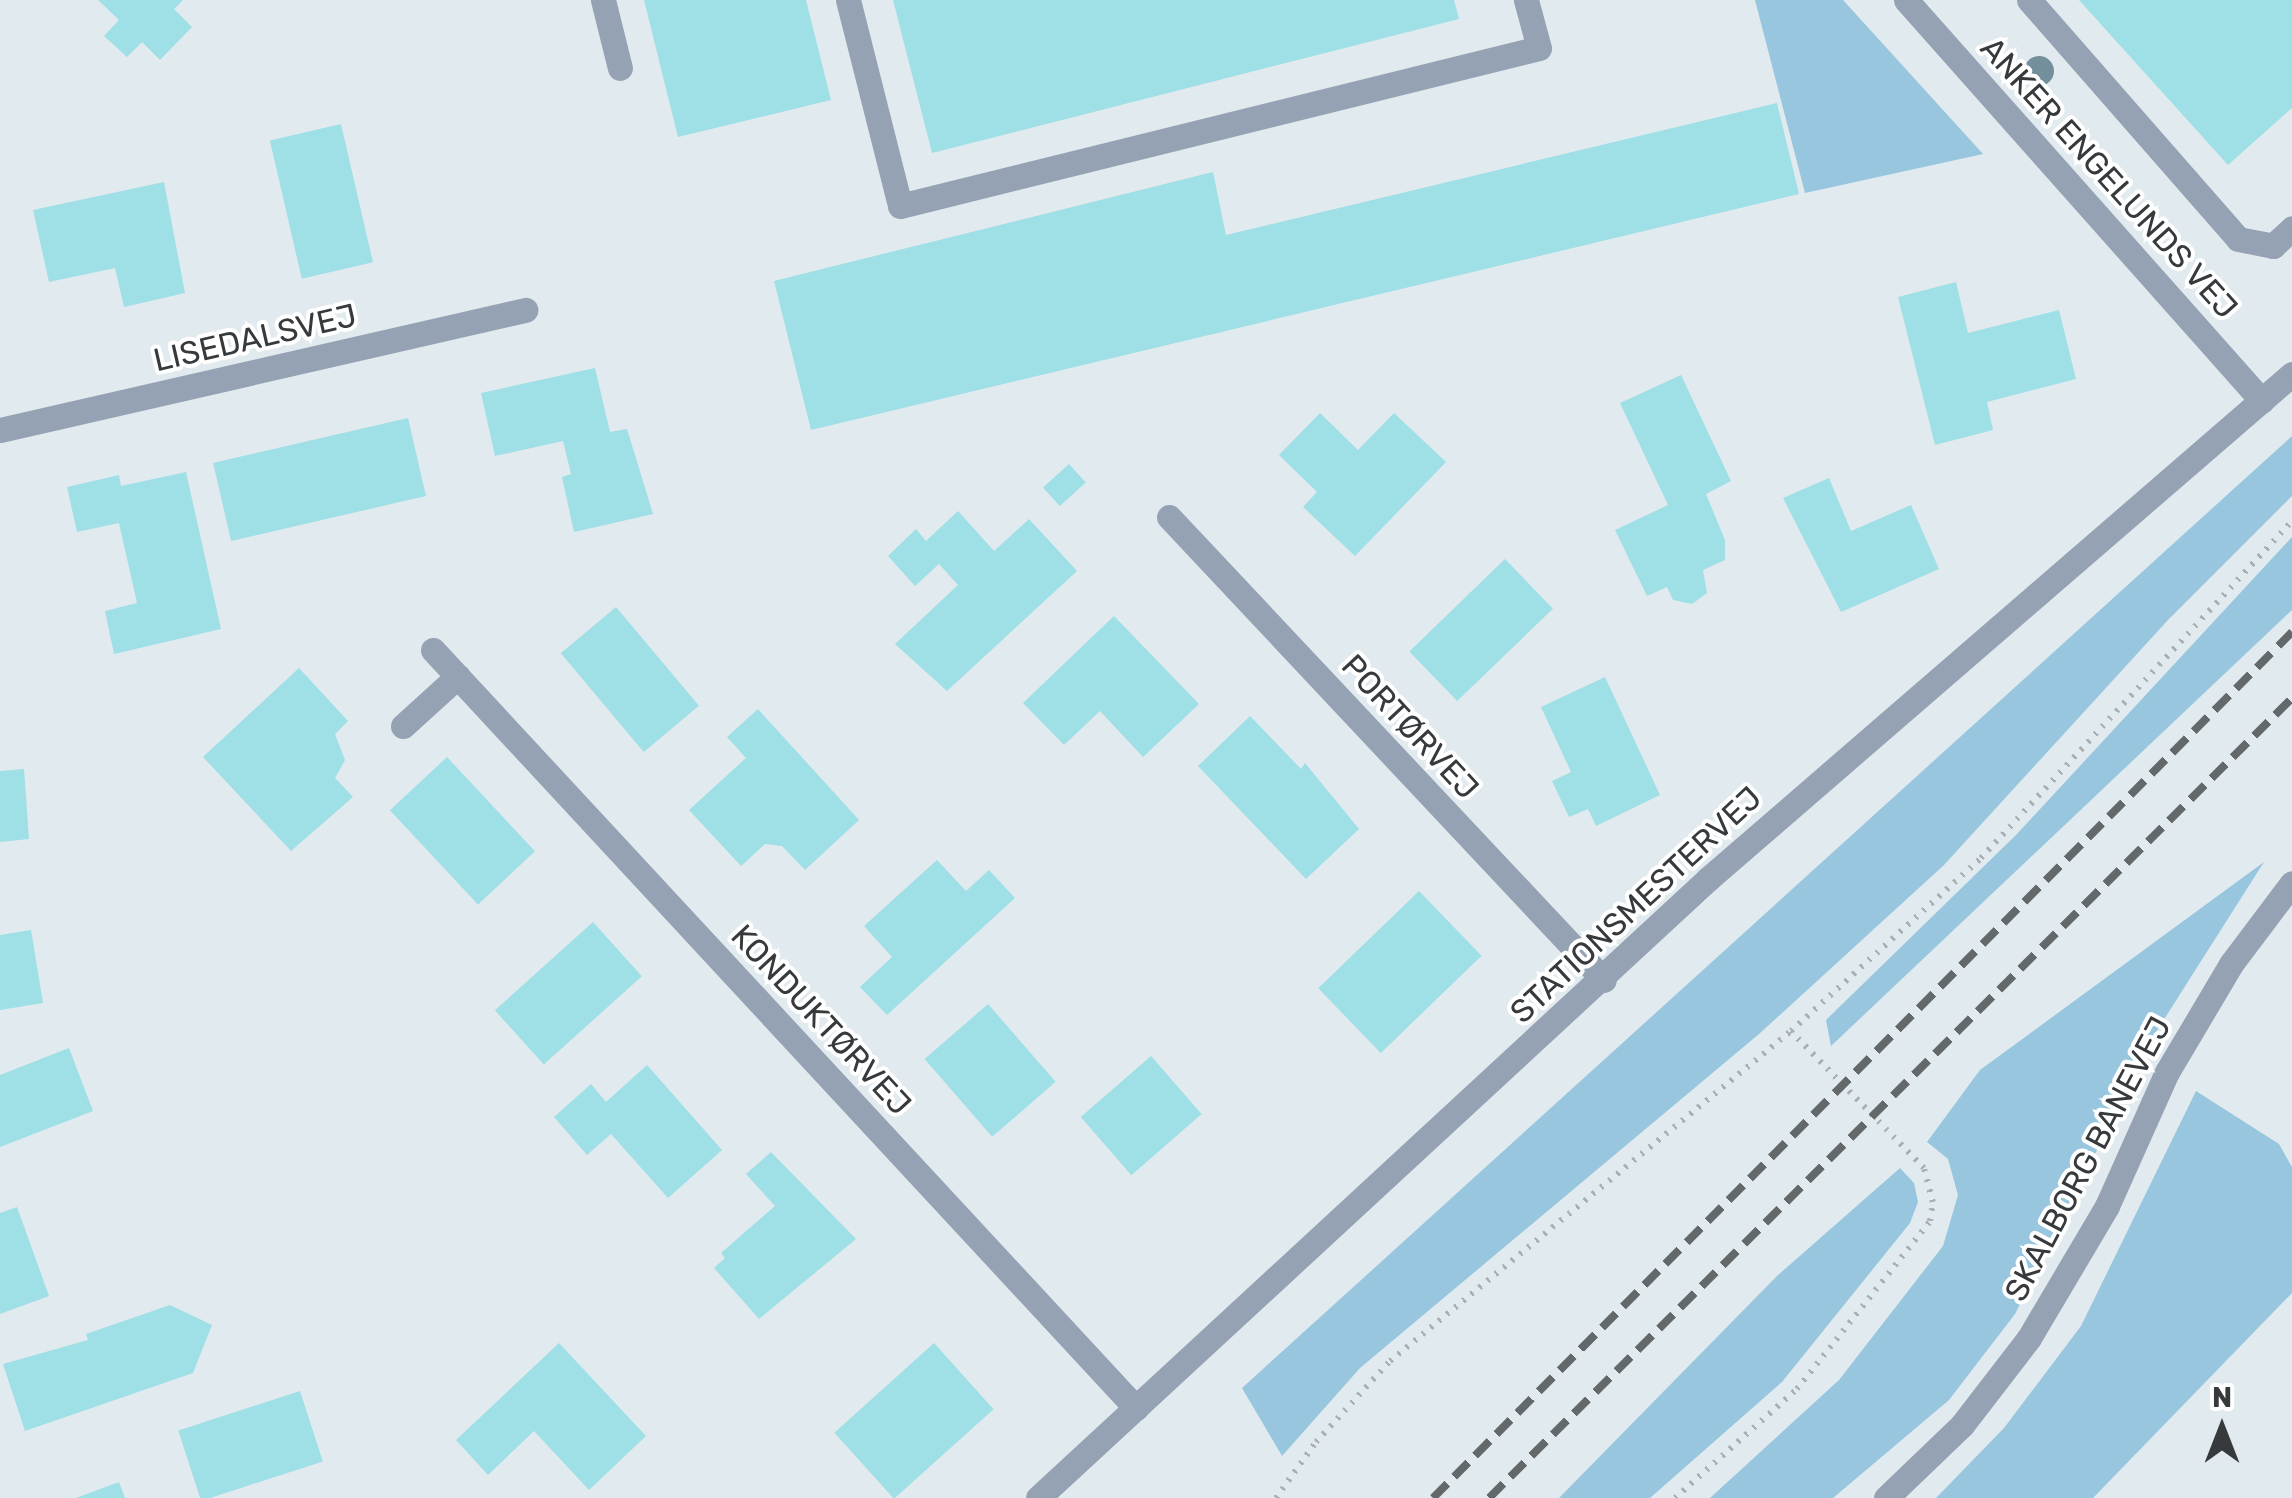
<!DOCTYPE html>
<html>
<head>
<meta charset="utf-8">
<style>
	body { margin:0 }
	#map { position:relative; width:2292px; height:1498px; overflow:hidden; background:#e1eaee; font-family:Rubik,sans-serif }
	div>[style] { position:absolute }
	.green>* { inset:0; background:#97c6de }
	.building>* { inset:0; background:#9fdfe6; transform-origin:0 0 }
	.path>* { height:6px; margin-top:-3px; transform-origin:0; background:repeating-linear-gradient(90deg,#aab1b4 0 2.5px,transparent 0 10.5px) }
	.minor>* { height:25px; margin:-12.5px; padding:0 12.5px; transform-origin:12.5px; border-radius:12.5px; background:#95a2b3 }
	.rail>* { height:8px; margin-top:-4px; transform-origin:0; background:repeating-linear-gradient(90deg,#63686a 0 20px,transparent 0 30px) }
	.trees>* { width:30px; height:30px; margin:-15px; border-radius:50%; background:#748f9c }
	span { translate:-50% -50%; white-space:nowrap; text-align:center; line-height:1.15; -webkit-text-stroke:8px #fff; paint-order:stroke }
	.street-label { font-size:32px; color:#373a3c }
	.north { position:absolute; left:2172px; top:1378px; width:100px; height:100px; -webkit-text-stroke:8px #fff; paint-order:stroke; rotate:0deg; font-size:28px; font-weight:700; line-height:40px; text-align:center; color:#373a3c }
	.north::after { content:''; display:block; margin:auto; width:35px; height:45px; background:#373a3c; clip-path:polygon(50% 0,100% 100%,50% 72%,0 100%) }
</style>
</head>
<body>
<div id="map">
	<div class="green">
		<div style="clip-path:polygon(1755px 0,1843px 0,1983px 154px,1805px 193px)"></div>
		<div style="clip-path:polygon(2292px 436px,2292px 496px,2168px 620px,1944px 865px,1759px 1034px,1360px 1368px,1282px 1456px,1242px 1388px)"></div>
		<div style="clip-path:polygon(2292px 537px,2292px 610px,1831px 1046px,1826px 1020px,2016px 835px)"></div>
		<div style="clip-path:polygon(2264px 862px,2156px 1032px,2015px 1314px,1949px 1400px,1833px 1498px,1710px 1498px,1839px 1380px,1943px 1246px,1958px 1195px,1948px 1159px,1927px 1142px,1980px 1070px)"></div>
		<div style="clip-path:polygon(2196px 1091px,2279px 1144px,2292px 1167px,2292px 1293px,2093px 1498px,1936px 1498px,2004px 1428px,2081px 1326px)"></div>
		<div style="clip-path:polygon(1900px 1168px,1914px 1183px,1918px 1202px,1910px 1223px,1782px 1382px,1650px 1498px,1559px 1498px,1777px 1276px)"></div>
	</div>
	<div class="building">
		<div style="clip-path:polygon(98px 0,183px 0,174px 9px,192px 27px,160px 60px,142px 42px,127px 57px,104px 36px,119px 20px)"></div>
		<div style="clip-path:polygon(644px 0,806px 0,831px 100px,678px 137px)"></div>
		<div style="clip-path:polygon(893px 0,1454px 0,1459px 19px,932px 153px)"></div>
		<div style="clip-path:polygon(2079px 0,2292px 0,2292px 108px,2228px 165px)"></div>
		<div style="clip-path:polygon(1777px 103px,1799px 194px,811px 430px,774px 281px,1213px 172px,1226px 235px)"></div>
		<div style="left:341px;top:124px;width:142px;height:73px;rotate:77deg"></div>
		<div style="clip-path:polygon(164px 182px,185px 293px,124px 307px,115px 268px,49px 282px,33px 210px)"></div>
		<div style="clip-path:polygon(1956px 282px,1968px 333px,2059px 310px,2076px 379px,1987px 402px,1993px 430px,1935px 445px,1898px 297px)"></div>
		<div style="clip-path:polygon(595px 368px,610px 432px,627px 429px,653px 514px,574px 532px,562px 477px,571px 474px,563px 441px,495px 456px,481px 393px)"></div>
		<div style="clip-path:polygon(1681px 375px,1731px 481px,1706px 494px,1725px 540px,1725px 560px,1703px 570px,1707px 593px,1692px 604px,1673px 600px,1667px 587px,1647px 596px,1615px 530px,1668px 505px,1620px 403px)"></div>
		<div style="clip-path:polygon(1320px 413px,1358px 450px,1394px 413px,1446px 462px,1355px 556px,1303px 507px,1317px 492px,1279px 455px)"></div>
		<div style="left:408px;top:418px;width:80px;height:200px;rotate:77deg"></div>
		<div style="left:1069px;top:464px;width:25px;height:35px;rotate:48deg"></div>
		<div style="clip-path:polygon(186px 472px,221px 629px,114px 654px,105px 611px,137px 603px,119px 523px,77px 532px,67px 487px,119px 475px,121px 486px)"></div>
		<div style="clip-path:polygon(1829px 478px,1851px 531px,1911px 505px,1939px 569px,1841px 612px,1783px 498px)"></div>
		<div style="clip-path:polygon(958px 511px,994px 551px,1029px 519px,1077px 571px,947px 691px,895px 644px,958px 585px,939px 564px,915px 586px,888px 556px,916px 529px,926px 541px)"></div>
		<div style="left:1505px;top:559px;width:69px;height:133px;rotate:46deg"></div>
		<div style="left:616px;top:607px;width:129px;height:72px;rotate:50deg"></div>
		<div style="clip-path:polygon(1114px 616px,1199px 704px,1143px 757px,1100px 711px,1064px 745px,1023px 703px)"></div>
		<div style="clip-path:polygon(299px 668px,348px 721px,335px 734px,345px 760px,335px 778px,353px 797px,291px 851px,203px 757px)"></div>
		<div style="clip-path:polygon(1605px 677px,1660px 795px,1596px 826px,1588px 809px,1569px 817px,1552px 781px,1571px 772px,1541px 707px)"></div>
		<div style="clip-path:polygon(758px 709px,859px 820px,805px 870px,782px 846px,765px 844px,741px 866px,689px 810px,746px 758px,727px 737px)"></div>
		<div style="clip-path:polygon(1250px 716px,1301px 769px,1305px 763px,1359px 829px,1306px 879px,1198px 766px)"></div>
		<div style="left:447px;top:757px;width:129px;height:78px;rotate:47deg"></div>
		<div style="clip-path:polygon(24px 769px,29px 839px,0 842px,0 771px)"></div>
		<div style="clip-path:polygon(937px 860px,966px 891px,989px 870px,1015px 898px,887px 1015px,860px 987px,892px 957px,864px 926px)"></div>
		<div style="left:1419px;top:891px;width:90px;height:140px;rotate:46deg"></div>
		<div style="left:593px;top:922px;width:73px;height:132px;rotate:48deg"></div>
		<div style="clip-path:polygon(31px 930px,43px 1003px,0 1010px,0 935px)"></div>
		<div style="left:988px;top:1004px;width:103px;height:84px;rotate:49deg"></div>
		<div style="clip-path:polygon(69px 1048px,93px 1111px,0 1147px,0 1075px)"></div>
		<div style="left:1151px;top:1056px;width:77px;height:93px;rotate:49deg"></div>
		<div style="clip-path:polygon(647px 1065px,722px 1150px,668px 1198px,611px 1134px,587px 1155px,554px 1117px,591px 1084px,606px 1102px)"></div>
		<div style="clip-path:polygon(771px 1152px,856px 1239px,759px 1319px,714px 1268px,725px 1258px,721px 1253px,775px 1206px,746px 1174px)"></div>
		<div style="clip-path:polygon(17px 1207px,49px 1296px,0 1314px,0 1213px)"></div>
		<div style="clip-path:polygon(170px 1305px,212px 1325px,193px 1373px,25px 1431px,3px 1364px,88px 1340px,86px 1334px)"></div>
		<div style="clip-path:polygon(559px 1343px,646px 1436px,589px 1490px,534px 1431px,488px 1475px,456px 1440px)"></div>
		<div style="left:934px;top:1343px;width:89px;height:134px;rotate:48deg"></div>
		<div style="left:300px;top:1391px;width:74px;height:128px;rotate:72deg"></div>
		<div style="clip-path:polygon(119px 1482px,125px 1498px,76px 1498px)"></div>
	</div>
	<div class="path">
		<div style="left:1276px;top:1498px;width:69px;rotate:-54.5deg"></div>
		<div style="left:1316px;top:1442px;width:110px;rotate:-47.6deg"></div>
		<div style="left:1390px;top:1361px;width:519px;rotate:-39.45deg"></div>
		<div style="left:1791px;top:1031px;width:257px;rotate:-42.3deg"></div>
		<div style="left:1981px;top:858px;width:459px;rotate:-47.3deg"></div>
		<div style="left:1675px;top:1498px;width:164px;rotate:-41.8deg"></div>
		<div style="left:1797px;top:1389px;width:214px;rotate:-51.6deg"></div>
		<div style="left:1930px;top:1221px;width:19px;rotate:-81deg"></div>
		<div style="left:1933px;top:1202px;width:35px;rotate:-105deg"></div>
		<div style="left:1924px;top:1168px;width:191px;rotate:-134.2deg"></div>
	</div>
	<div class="minor">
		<div style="left:603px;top:0;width:70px;rotate:76deg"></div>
		<div style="left:848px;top:0;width:212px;rotate:75.8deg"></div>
		<div style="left:900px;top:206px;width:658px;rotate:-13.89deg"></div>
		<div style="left:1539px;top:48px;width:50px;rotate:-105.2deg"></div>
		<div style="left:1906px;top:0;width:536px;rotate:48.4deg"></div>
		<div style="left:2029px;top:0;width:317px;rotate:48.8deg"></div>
		<div style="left:2238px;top:239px;width:36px;rotate:11deg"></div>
		<div style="left:2273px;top:246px;width:26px;rotate:-43deg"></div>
		<div style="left:0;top:430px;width:539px;rotate:-12.88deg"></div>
		<div style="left:1169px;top:517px;width:635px;rotate:46.79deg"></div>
		<div style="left:433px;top:650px;width:1034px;rotate:47.16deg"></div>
		<div style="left:403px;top:726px;width:74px;rotate:-42.3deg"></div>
		<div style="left:1038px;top:1498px;width:912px;rotate:-42.73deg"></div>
		<div style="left:1708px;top:879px;width:772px;rotate:-40.85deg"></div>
		<div style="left:1886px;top:1498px;width:105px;rotate:-43.8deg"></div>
		<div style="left:1962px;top:1425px;width:110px;rotate:-52.4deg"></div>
		<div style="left:2029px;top:1338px;width:153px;rotate:-59.4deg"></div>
		<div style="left:2107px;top:1206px;width:147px;rotate:-65.9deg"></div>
		<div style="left:2167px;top:1072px;width:126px;rotate:-59.3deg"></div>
		<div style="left:2231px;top:964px;width:101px;rotate:-53deg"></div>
	</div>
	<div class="rail">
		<div style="left:1433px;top:1498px;width:1220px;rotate:-45.23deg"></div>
		<div style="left:1489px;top:1498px;width:1133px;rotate:-44.89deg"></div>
	</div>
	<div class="trees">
		<div style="left:2039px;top:71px"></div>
	</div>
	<div class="street-label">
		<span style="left:2109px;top:178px;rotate:48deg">ANKER ENGELUNDS VEJ</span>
		<span style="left:255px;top:338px;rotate:-13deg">LISEDALSVEJ</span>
		<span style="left:1410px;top:727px;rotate:47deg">PORTØRVEJ</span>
		<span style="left:1636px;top:905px;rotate:-43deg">STATIONSMESTERVEJ</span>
		<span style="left:821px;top:1020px;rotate:47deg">KONDUKTØRVEJ</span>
		<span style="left:2088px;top:1159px;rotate:-62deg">SKALBORG BANEVEJ</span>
	</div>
	<div class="north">N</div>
</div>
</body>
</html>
